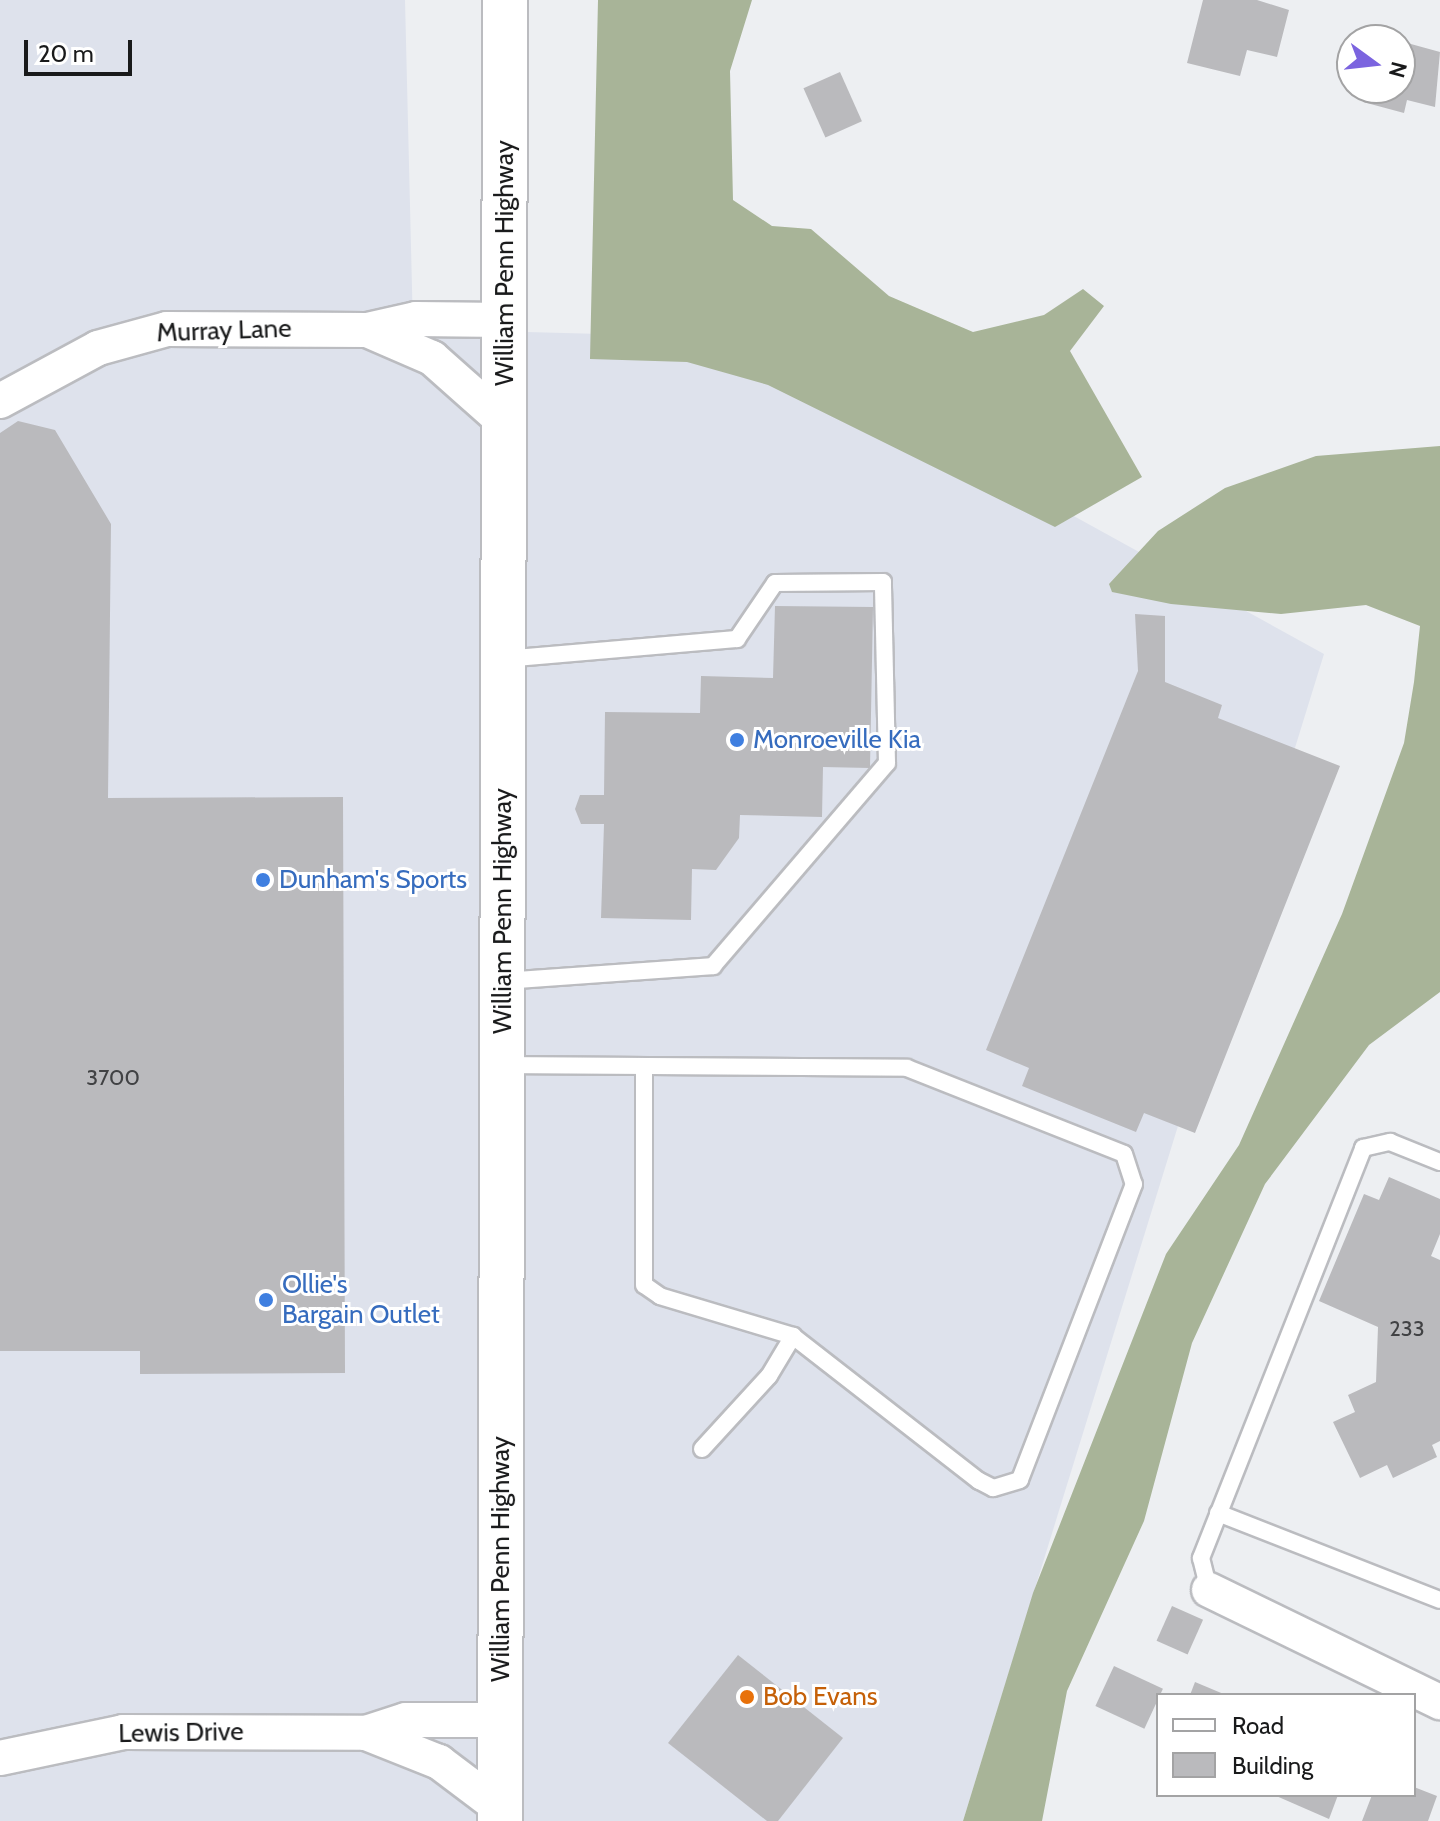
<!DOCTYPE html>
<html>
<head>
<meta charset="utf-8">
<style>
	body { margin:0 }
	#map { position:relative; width:1440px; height:1821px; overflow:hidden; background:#edeff2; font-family:Cabin,sans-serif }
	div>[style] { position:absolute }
	.built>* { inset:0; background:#dee2ec }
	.forest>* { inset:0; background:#a8b498 }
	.building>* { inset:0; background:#bababd; transform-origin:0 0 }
	.roads { filter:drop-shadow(2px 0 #bbbcc0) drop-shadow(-2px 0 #bbbcc0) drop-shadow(0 2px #bbbcc0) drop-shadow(0 -2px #bbbcc0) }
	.service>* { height:16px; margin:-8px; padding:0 8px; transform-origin:8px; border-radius:8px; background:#fff }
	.minor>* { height:34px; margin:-17px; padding:0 17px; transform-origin:17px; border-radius:17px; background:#fff }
	.trunk>* { height:44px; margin:-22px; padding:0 22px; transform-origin:22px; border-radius:22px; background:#fff }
	.dots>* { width:22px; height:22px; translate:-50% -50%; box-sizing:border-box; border:4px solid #fff; border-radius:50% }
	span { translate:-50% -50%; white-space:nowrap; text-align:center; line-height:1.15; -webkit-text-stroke:6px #fff; paint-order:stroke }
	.number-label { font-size:22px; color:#414244 }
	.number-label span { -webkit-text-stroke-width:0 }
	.street-label { font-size:26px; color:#191a1b }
	.shop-label { font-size:26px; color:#366cbe }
	.left { translate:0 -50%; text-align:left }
	.food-label { font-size:26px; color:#c56008 }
	.legend { position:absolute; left:1156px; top:1693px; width:260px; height:104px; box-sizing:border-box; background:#fff; border:2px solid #a3a3a4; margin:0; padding:10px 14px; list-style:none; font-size:24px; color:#191a1b }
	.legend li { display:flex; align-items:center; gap:16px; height:40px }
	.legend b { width:40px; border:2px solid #a3a3a4 }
	.north { position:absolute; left:1336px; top:24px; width:80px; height:80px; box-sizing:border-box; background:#fff; border:2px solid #a3a3a4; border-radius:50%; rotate:105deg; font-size:22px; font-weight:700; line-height:32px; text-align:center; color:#191a1b }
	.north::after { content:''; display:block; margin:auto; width:28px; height:36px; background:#7b64df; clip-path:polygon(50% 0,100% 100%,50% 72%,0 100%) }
	.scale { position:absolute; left:24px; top:40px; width:108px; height:36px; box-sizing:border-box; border:4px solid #191a1b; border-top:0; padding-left:10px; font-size:24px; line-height:28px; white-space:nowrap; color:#191a1b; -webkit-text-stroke:6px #fff; paint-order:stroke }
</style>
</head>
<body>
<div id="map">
	<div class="built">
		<div style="clip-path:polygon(0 0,405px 0,413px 329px,751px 338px,1324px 654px,963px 1821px,0 1821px)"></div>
	</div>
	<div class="forest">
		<div style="clip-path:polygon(598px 0,752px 0,730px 71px,733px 200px,772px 226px,811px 229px,889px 296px,973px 332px,1044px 315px,1083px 289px,1104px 306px,1070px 351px,1142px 477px,1055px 527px,768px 385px,687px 362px,590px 359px)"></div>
		<div style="clip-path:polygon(1440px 446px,1440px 992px,1369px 1045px,1265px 1184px,1192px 1343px,1144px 1521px,1067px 1691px,1042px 1821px,963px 1821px,1033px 1593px,1166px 1254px,1239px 1145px,1342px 914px,1404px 743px,1414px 682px,1420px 626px,1366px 605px,1281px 614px,1171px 604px,1112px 592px,1109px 584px,1158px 531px,1225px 488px,1316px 456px)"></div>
	</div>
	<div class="building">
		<div style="clip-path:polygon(1203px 0,1257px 0,1289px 10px,1277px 57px,1247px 50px,1240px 76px,1187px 63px)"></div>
		<div style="clip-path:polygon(1356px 29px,1393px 39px,1393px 40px,1353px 40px)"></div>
		<div style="clip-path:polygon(1400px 41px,1440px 52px,1435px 107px,1407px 100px,1404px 113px,1363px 102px,1367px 88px,1400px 88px)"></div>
		<div style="left:840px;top:72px;width:54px;height:40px;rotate:66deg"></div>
		<div style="clip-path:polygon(18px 421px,55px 430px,111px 524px,108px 798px,343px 797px,345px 1373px,140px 1374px,140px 1351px,0 1351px,0 433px)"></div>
		<div style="clip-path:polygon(775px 606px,873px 607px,870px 768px,823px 767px,822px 817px,740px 815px,739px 838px,716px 870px,692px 869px,691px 920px,601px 918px,604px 824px,581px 824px,575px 809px,580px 795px,604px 795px,605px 712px,700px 713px,701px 676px,773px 678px)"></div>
		<div style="clip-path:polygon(1135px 614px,1165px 616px,1165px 682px,1222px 705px,1218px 718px,1340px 766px,1195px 1133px,1144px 1113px,1136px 1132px,1022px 1086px,1029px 1068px,986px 1050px,1138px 671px)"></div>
		<div style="clip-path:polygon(1389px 1177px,1440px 1199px,1440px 1234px,1431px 1256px,1440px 1260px,1440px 1441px,1432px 1445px,1437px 1457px,1393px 1478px,1387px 1465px,1360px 1478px,1333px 1422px,1355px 1412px,1348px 1395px,1376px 1382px,1378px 1327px,1319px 1301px,1364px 1194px,1379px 1200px)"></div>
		<div style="left:1172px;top:1606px;width:34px;height:38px;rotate:24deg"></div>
		<div style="clip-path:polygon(738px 1655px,843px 1738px,778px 1821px,767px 1821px,668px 1743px)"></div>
		<div style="left:1114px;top:1666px;width:54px;height:44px;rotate:25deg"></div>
		<div style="clip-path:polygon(1195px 1682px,1226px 1695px,1190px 1695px)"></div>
		<div style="clip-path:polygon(1414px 1787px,1437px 1796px,1428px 1821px,1362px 1821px,1372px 1795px,1414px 1795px)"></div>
		<div style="clip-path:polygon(1274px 1795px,1338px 1795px,1329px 1819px)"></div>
	</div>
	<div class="roads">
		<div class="service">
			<div style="left:504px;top:981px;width:210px;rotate:-4.1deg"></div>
			<div style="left:713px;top:966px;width:267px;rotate:-49.4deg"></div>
			<div style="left:887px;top:763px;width:181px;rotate:-91.3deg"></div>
			<div style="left:883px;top:582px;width:108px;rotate:179.5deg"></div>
			<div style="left:775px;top:583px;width:68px;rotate:124.2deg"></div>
			<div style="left:737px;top:639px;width:232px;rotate:175.1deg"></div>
			<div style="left:504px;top:1065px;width:403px;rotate:0.4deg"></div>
			<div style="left:907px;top:1068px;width:233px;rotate:21.6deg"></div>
			<div style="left:1124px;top:1154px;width:32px;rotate:72deg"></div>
			<div style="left:1134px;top:1184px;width:317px;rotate:111.1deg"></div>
			<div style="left:1020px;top:1480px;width:28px;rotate:163deg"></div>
			<div style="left:993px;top:1488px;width:16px;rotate:-153deg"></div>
			<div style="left:979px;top:1481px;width:236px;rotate:-142.1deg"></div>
			<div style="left:793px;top:1336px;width:139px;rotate:-163.3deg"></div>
			<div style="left:660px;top:1296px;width:19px;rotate:-145deg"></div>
			<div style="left:644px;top:1285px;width:219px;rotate:-90deg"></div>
			<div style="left:702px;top:1449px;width:99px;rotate:-47.5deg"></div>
			<div style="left:769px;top:1376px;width:47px;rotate:-59deg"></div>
			<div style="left:1218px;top:1513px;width:238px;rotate:21.4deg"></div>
			<div style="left:1209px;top:1590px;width:33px;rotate:-104deg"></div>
			<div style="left:1201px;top:1558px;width:441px;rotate:-68.4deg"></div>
			<div style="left:1363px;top:1148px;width:28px;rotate:-13deg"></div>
			<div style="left:1390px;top:1142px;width:54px;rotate:21.8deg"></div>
		</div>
		<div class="minor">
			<div style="left:367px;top:330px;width:71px;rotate:23.3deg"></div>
			<div style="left:432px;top:358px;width:96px;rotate:41.6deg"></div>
			<div style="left:0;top:401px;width:111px;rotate:-28.4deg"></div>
			<div style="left:98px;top:348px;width:72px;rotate:-15.4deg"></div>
			<div style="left:167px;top:329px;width:200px;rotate:0.3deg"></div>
			<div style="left:367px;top:330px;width:50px;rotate:-12.7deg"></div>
			<div style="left:416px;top:319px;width:89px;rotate:0.6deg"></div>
			<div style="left:1209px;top:1590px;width:257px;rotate:25.9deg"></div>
			<div style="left:366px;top:1733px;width:42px;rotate:-18deg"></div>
			<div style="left:406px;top:1720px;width:95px"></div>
			<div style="left:0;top:1758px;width:126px;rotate:-11.9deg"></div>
			<div style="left:123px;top:1732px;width:243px;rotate:0.2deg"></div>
			<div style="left:366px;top:1733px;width:79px;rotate:21.7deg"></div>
			<div style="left:439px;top:1762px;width:76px;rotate:37deg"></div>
		</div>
		<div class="trunk">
			<div style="left:500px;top:1821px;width:1821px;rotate:-89.84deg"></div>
		</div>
	</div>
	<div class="dots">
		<div style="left:737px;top:740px;background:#3f7fe0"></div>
		<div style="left:263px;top:880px;background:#3f7fe0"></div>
		<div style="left:266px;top:1300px;background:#3f7fe0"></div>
		<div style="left:747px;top:1697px;background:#e8710a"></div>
	</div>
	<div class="number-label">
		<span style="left:113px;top:1078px">3700</span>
		<span style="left:1407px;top:1329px">233</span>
	</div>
	<div class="street-label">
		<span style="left:505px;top:263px;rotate:-90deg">William Penn Highway</span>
		<span style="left:224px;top:331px;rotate:-2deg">Murray Lane</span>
		<span style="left:503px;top:911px;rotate:-90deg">William Penn Highway</span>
		<span style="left:501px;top:1559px;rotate:-90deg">William Penn Highway</span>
		<span style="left:181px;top:1733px;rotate:-1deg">Lewis Drive</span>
	</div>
	<div class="shop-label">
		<span class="left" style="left:753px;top:740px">Monroeville Kia</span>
		<span class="left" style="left:279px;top:880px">Dunham's Sports</span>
		<span class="left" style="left:282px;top:1300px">Ollie's<br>Bargain Outlet</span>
	</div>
	<div class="food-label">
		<span class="left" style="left:763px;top:1697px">Bob Evans</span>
	</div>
	<ul class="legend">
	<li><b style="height:10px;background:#fff"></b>Road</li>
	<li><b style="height:22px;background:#bababd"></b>Building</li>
	</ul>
	<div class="north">N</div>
	<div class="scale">20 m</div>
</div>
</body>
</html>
